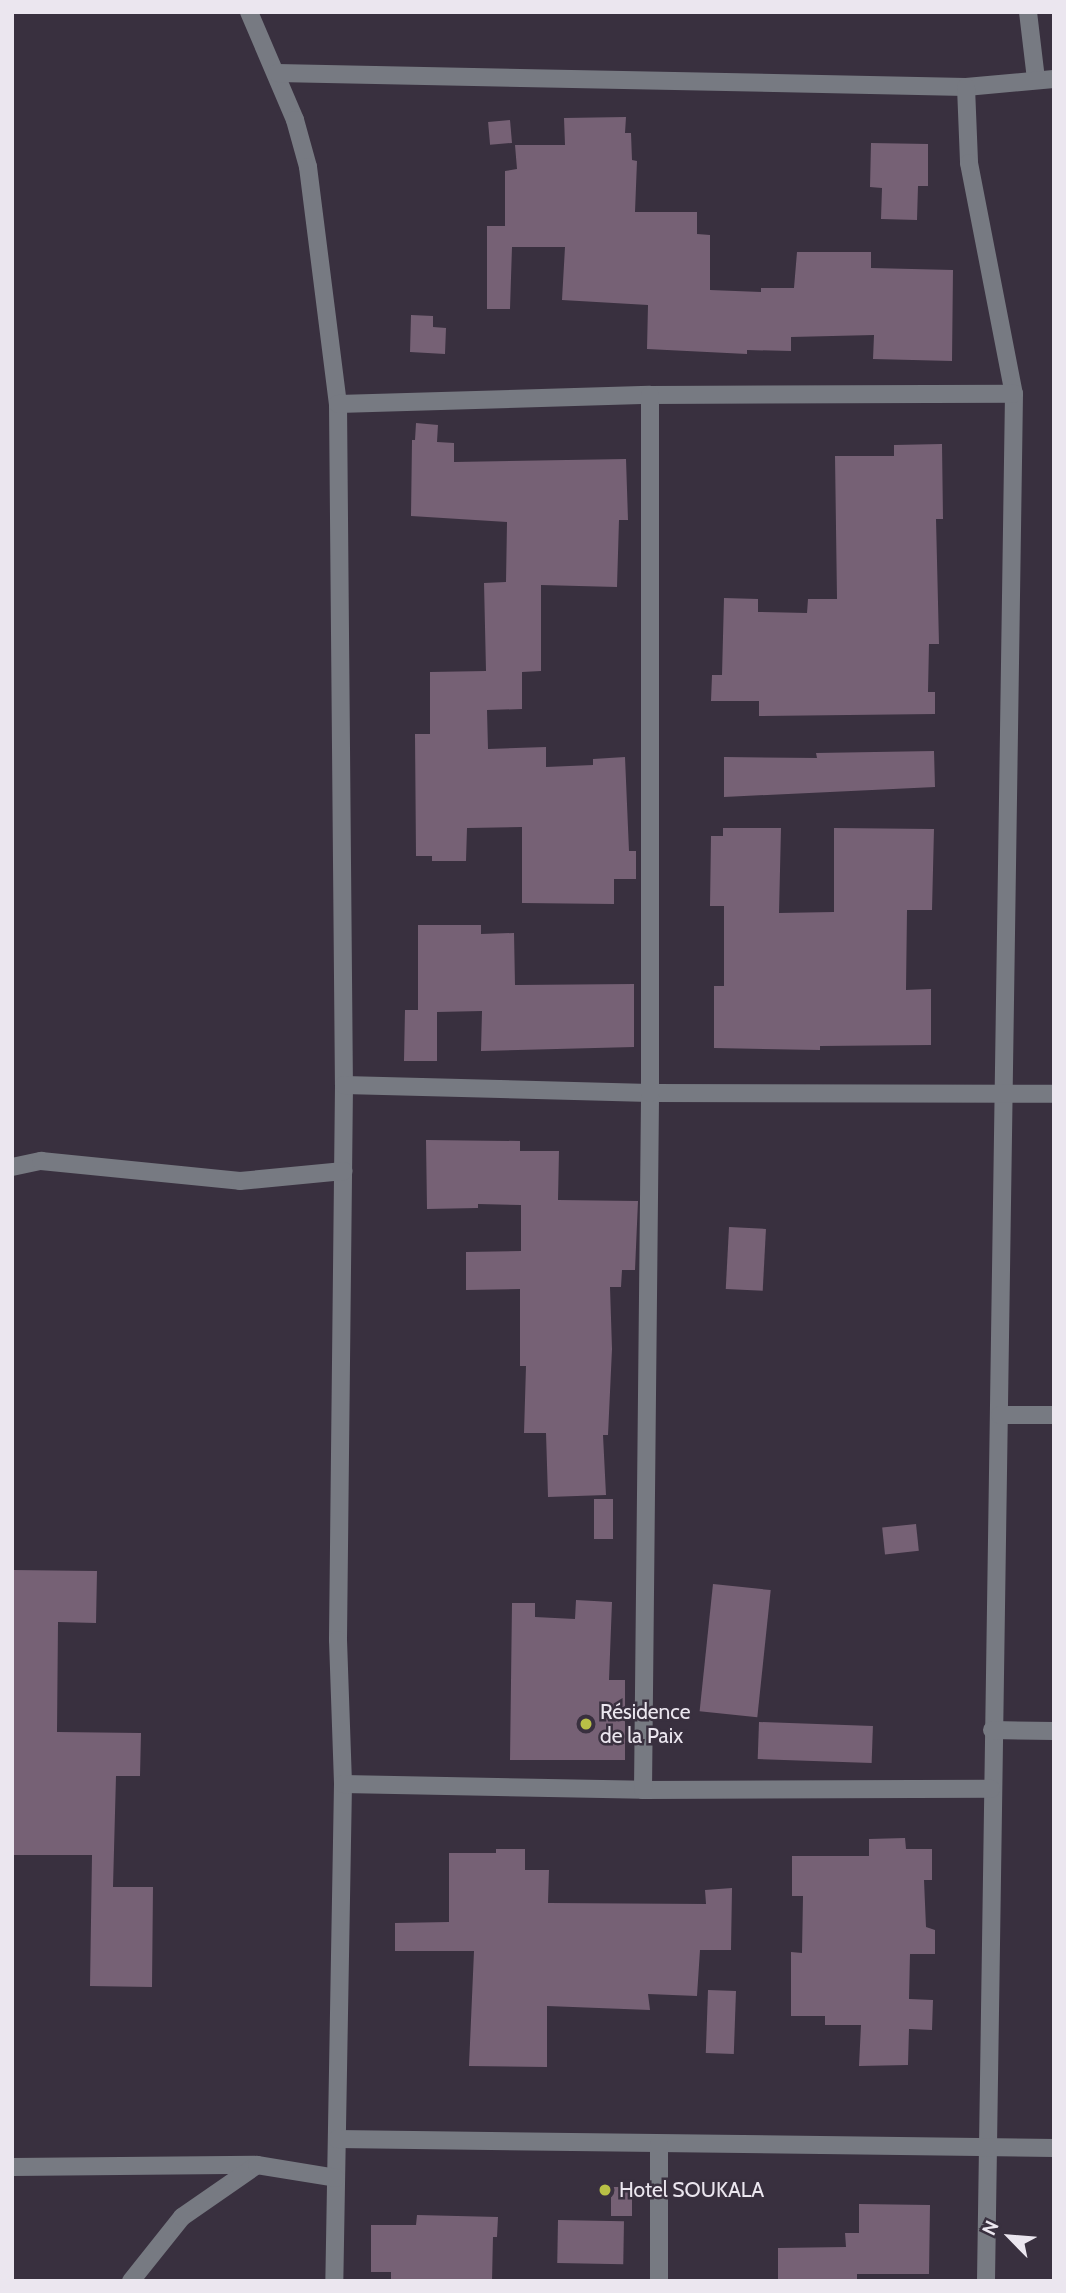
<!DOCTYPE html>
<html>
<head>
<meta charset="utf-8">
<style>
	body { margin:0 }
	#map { position:relative; width:1066px; height:2293px; overflow:hidden; background:#39303f; font-family:Cabin,sans-serif }
	div>[style] { position:absolute }
	.building>* { inset:0; background:#766175; transform-origin:0 0 }
	.minor>* { height:18px; margin:-9px; padding:0 9px; transform-origin:9px; border-radius:9px; background:#777a82 }
	.dots>* { width:19px; height:19px; translate:-50% -50%; box-sizing:border-box; border:4px solid #39303f; border-radius:50% }
	span { translate:-50% -50%; white-space:nowrap; text-align:center; line-height:1.15; -webkit-text-stroke:5px #39303f; paint-order:stroke }
	.poi-label { font-size:21px; color:#ebe6ef }
	.left { translate:0 -50%; text-align:left }
	.frame { position:absolute; inset:0; border:14px solid #ebe6ef; pointer-events:none }
	.north { position:absolute; left:975px; top:2202px; width:70px; height:70px; -webkit-text-stroke:5px #39303f; paint-order:stroke; rotate:295deg; font-size:19px; font-weight:700; line-height:28px; text-align:center; color:#ebe6ef }
	.north::after { content:''; display:block; margin:auto; width:24px; height:32px; background:#ebe6ef; clip-path:polygon(50% 0,100% 100%,50% 72%,0 100%) }
</style>
</head>
<body>
<div id="map">
	<div class="building">
		<div style="clip-path:polygon(626px 117px,625px 133px,631px 133px,632px 160px,637px 161px,635px 212px,697px 212px,697px 234px,710px 235px,710px 290px,761px 292px,761px 288px,794px 288px,797px 252px,871px 252px,871px 268px,953px 270px,952px 361px,873px 359px,874px 335px,791px 337px,791px 351px,747px 350px,747px 354px,647px 349px,648px 305px,562px 300px,565px 247px,512px 247px,510px 309px,487px 309px,487px 226px,505px 226px,505px 171px,517px 169px,515px 145px,565px 145px,564px 118px)"></div>
		<div style="left:510px;top:120px;width:23px;height:22px;rotate:85deg"></div>
		<div style="clip-path:polygon(871px 143px,928px 144px,928px 186px,918px 186px,917px 220px,881px 219px,882px 188px,870px 187px)"></div>
		<div style="clip-path:polygon(411px 315px,433px 316px,433px 327px,446px 328px,445px 354px,410px 352px)"></div>
		<div style="clip-path:polygon(416px 423px,438px 425px,437px 442px,454px 443px,454px 462px,626px 459px,628px 520px,619px 520px,617px 587px,541px 585px,541px 671px,522px 672px,522px 709px,487px 710px,488px 749px,546px 747px,546px 767px,593px 765px,593px 759px,625px 757px,629px 851px,636px 851px,636px 879px,614px 879px,614px 904px,522px 903px,522px 827px,467px 828px,466px 861px,432px 861px,432px 856px,416px 856px,415px 734px,430px 734px,430px 672px,486px 671px,484px 583px,506px 582px,507px 522px,411px 516px,412px 440px,415px 440px)"></div>
		<div style="clip-path:polygon(942px 444px,943px 519px,936px 519px,939px 644px,929px 644px,928px 692px,935px 692px,935px 714px,759px 716px,759px 701px,711px 701px,712px 675px,722px 675px,724px 598px,758px 599px,758px 612px,807px 613px,808px 599px,837px 599px,835px 456px,894px 456px,894px 445px)"></div>
		<div style="clip-path:polygon(934px 751px,935px 787px,724px 797px,724px 757px,817px 758px,816px 753px)"></div>
		<div style="clip-path:polygon(723px 828px,781px 828px,779px 913px,834px 912px,834px 828px,934px 829px,932px 910px,907px 910px,906px 990px,931px 989px,931px 1045px,820px 1046px,820px 1050px,714px 1048px,714px 986px,724px 986px,724px 906px,710px 906px,711px 836px,723px 836px)"></div>
		<div style="clip-path:polygon(418px 925px,481px 925px,481px 934px,514px 933px,515px 985px,634px 984px,634px 1047px,481px 1051px,482px 1011px,437px 1012px,437px 1061px,404px 1061px,405px 1010px,418px 1010px)"></div>
		<div style="clip-path:polygon(426px 1140px,520px 1141px,520px 1151px,559px 1151px,558px 1200px,638px 1201px,635px 1270px,622px 1270px,621px 1287px,610px 1287px,612px 1349px,608px 1435px,603px 1435px,606px 1495px,548px 1497px,546px 1433px,524px 1433px,526px 1366px,520px 1366px,520px 1289px,466px 1290px,466px 1252px,521px 1251px,521px 1205px,478px 1204px,478px 1208px,427px 1209px)"></div>
		<div style="left:729px;top:1227px;width:37px;height:62px;rotate:3deg"></div>
		<div style="left:594px;top:1499px;width:19px;height:40px"></div>
		<div style="left:916px;top:1524px;width:27px;height:34px;rotate:84deg"></div>
		<div style="clip-path:polygon(12px 1570px,97px 1571px,96px 1623px,58px 1622px,57px 1732px,141px 1733px,140px 1776px,116px 1776px,113px 1887px,153px 1887px,152px 1987px,90px 1986px,92px 1855px,12px 1855px)"></div>
		<div style="left:713px;top:1584px;width:58px;height:128px;rotate:6deg"></div>
		<div style="clip-path:polygon(576px 1600px,612px 1602px,609px 1680px,625px 1680px,625px 1760px,510px 1760px,512px 1603px,535px 1603px,535px 1617px,575px 1619px)"></div>
		<div style="left:759px;top:1722px;width:114px;height:37px;rotate:2deg"></div>
		<div style="clip-path:polygon(905px 1838px,906px 1849px,932px 1849px,932px 1880px,924px 1880px,926px 1927px,935px 1930px,935px 1954px,910px 1954px,909px 1999px,933px 2000px,932px 2030px,909px 2029px,908px 2065px,859px 2066px,861px 2025px,825px 2025px,825px 2016px,791px 2016px,791px 1952px,802px 1953px,803px 1896px,792px 1896px,792px 1856px,869px 1856px,869px 1839px)"></div>
		<div style="clip-path:polygon(496px 1849px,525px 1849px,525px 1870px,549px 1870px,548px 1903px,706px 1904px,705px 1890px,732px 1888px,731px 1950px,700px 1950px,697px 1996px,648px 1994px,650px 2010px,547px 2006px,547px 2067px,469px 2066px,474px 1951px,395px 1951px,395px 1923px,449px 1922px,449px 1853px,496px 1853px)"></div>
		<div style="left:708px;top:1990px;width:28px;height:63px;rotate:2deg"></div>
		<div style="left:611px;top:2187px;width:21px;height:29px"></div>
		<div style="clip-path:polygon(859px 2204px,930px 2205px,929px 2274px,857px 2274px,857px 2281px,778px 2281px,778px 2248px,846px 2247px,845px 2233px,859px 2233px)"></div>
		<div style="clip-path:polygon(417px 2215px,498px 2217px,497px 2237px,493px 2237px,492px 2281px,391px 2281px,391px 2272px,371px 2272px,371px 2225px,416px 2225px)"></div>
		<div style="left:558px;top:2220px;width:66px;height:43px;rotate:1deg"></div>
	</div>
	<div class="minor">
		<div style="left:249px;top:12px;width:117px;rotate:66.9deg"></div>
		<div style="left:295px;top:120px;width:49px;rotate:74.5deg"></div>
		<div style="left:308px;top:167px;width:239px;rotate:82.8deg"></div>
		<div style="left:338px;top:404px;width:681px;rotate:89.5deg"></div>
		<div style="left:344px;top:1085px;width:555px;rotate:90.62deg"></div>
		<div style="left:338px;top:1640px;width:144px;rotate:88deg"></div>
		<div style="left:343px;top:1784px;width:497px;rotate:91deg"></div>
		<div style="left:1028px;top:12px;width:67px;rotate:83.2deg"></div>
		<div style="left:277px;top:73px;width:689px;rotate:1.16deg"></div>
		<div style="left:966px;top:87px;width:88px;rotate:-5.2deg"></div>
		<div style="left:966px;top:87px;width:76px;rotate:87.7deg"></div>
		<div style="left:969px;top:163px;width:235px;rotate:79deg"></div>
		<div style="left:1014px;top:394px;width:1887px;rotate:90.85deg"></div>
		<div style="left:338px;top:404px;width:312px;rotate:-1.7deg"></div>
		<div style="left:650px;top:395px;width:364px;rotate:-0.2deg"></div>
		<div style="left:344px;top:1085px;width:306px;rotate:1.5deg"></div>
		<div style="left:650px;top:1093px;width:404px;rotate:0.1deg"></div>
		<div style="left:12px;top:1167px;width:30px;rotate:-12deg"></div>
		<div style="left:41px;top:1161px;width:200px;rotate:5.7deg"></div>
		<div style="left:240px;top:1181px;width:104px;rotate:-5.5deg"></div>
		<div style="left:1000px;top:1415px;width:54px"></div>
		<div style="left:992px;top:1730px;width:62px;rotate:0.9deg"></div>
		<div style="left:343px;top:1784px;width:300px;rotate:1.1deg"></div>
		<div style="left:643px;top:1790px;width:348px;rotate:-0.2deg"></div>
		<div style="left:643px;top:1790px;width:697px;rotate:-89.42deg"></div>
		<div style="left:650px;top:1093px;width:698px;rotate:-90deg"></div>
		<div style="left:337px;top:2139px;width:717px;rotate:0.72deg"></div>
		<div style="left:12px;top:2167px;width:245px;rotate:-0.5deg"></div>
		<div style="left:131px;top:2281px;width:82px;rotate:-51.4deg"></div>
		<div style="left:182px;top:2217px;width:91px;rotate:-34.7deg"></div>
		<div style="left:257px;top:2165px;width:80px;rotate:9.3deg"></div>
		<div style="left:659px;top:2281px;width:137px;rotate:-90deg"></div>
	</div>
	<div class="dots">
		<div style="left:586px;top:1724px;background:#b9c046"></div>
		<div style="left:605px;top:2190px;background:#b9c046"></div>
	</div>
	<div class="poi-label">
		<span class="left" style="left:600px;top:1724px">Résidence<br>de la Paix</span>
		<span class="left" style="left:619px;top:2190px">Hotel SOUKALA</span>
	</div>
	<div class="frame"></div>
	<div class="north">N</div>
</div>
</body>
</html>
